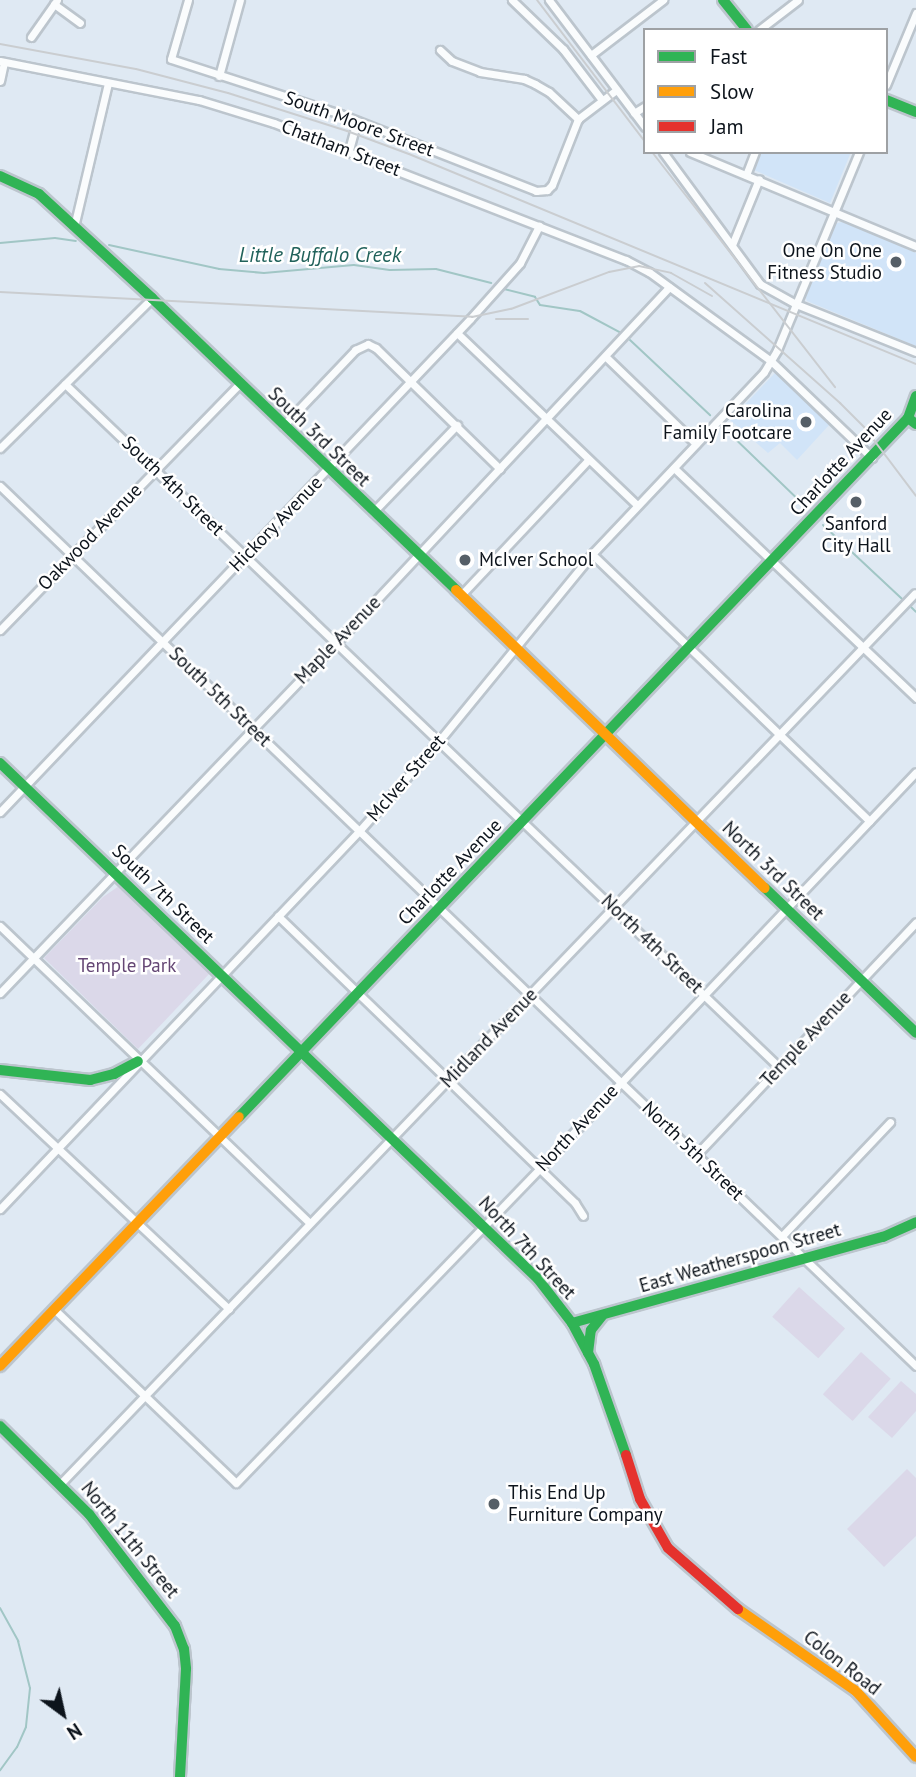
<!DOCTYPE html>
<html>
<head>
<meta charset="utf-8">
<style>
	body { margin:0 }
	#map { position:relative; width:916px; height:1777px; overflow:hidden; background:#dfe9f3; font-family:"PT Sans",sans-serif }
	div>[style] { position:absolute }
	.built>* { inset:0; background:#d1e4f8 }
	.green>* { inset:0; background:#dbd8e9; transform-origin:0 0 }
	.stream>* { height:2px; margin:-1px; padding:0 1px; transform-origin:1px; border-radius:1px; background:#a1c6c5 }
	.roads { filter:drop-shadow(2px 0 #bcc5cd) drop-shadow(-2px 0 #bcc5cd) drop-shadow(0 2px #bcc5cd) drop-shadow(0 -2px #bcc5cd) }
	.street>* { height:7px; margin:-3.5px; padding:0 3.5px; transform-origin:3.5px; border-radius:3.5px; background:#fafcfd }
	.fast>* { height:10px; margin:-5px; padding:0 5px; transform-origin:5px; border-radius:5px; background:#30b455 }
	.slow>* { height:10px; margin:-5px; padding:0 5px; transform-origin:5px; border-radius:5px; background:#ff9f0a }
	.jam>* { height:10px; margin:-5px; padding:0 5px; transform-origin:5px; border-radius:5px; background:#e5322d }
	.rail>* { height:2px; margin:-1px; padding:0 1px; transform-origin:1px; border-radius:1px; background:#cacdd0 }
	.dots>* { width:19px; height:19px; translate:-50% -50%; box-sizing:border-box; border:4px solid #fff; border-radius:50% }
	span { translate:-50% -50%; white-space:nowrap; text-align:center; line-height:1.15; -webkit-text-stroke:5px #fff; paint-order:stroke }
	.street-label { font-size:19px; color:#0d141c }
	.poi-label { font-size:19px; color:#0d141c }
	.right { translate:-100% -50%; text-align:right }
	.left { translate:0 -50%; text-align:left }
	.park-label { font-size:19px; color:#654775 }
	.water-label { font-size:21px; color:#21625b; font-style:italic }
	.legend { position:absolute; left:643px; top:28px; width:245px; height:126px; box-sizing:border-box; background:#fff; border:2px solid #9ea1a4; margin:0; padding:9px 12px; list-style:none; font-size:21px; color:#0d141c }
	.legend li { display:flex; align-items:center; gap:14px; height:35px }
	.legend b { width:35px; border:2px solid #9ea1a4 }
	.north { position:absolute; left:28px; top:1679px; width:70px; height:70px; -webkit-text-stroke:5px #fff; paint-order:stroke; rotate:147deg; font-size:19px; font-weight:700; line-height:28px; text-align:center; color:#0d141c }
	.north::after { content:''; display:block; margin:auto; width:24px; height:32px; background:#0d141c; clip-path:polygon(50% 0,100% 100%,50% 72%,0 100%) }
</style>
</head>
<body>
<div id="map">
	<div class="built">
		<div style="clip-path:polygon(762px 152px,851px 152px,830px 203px,754px 170px)"></div>
		<div style="clip-path:polygon(846px 221px,916px 253px,916px 346px,807px 301px,805px 295px,834px 224px)"></div>
		<div style="clip-path:polygon(775px 373px,830px 424px,797px 460px,780px 443px,768px 453px,730px 420px)"></div>
	</div>
	<div class="green">
		<div style="clip-path:polygon(119px 886px,210px 973px,138px 1049px,44px 958px,103px 897px)"></div>
		<div style="left:799px;top:1287px;width:62px;height:40px;rotate:42deg"></div>
		<div style="left:861px;top:1352px;width:40px;height:57px;rotate:42deg"></div>
		<div style="clip-path:polygon(901px 1381px,916px 1394px,916px 1411px,892px 1438px,868px 1417px)"></div>
		<div style="clip-path:polygon(907px 1469px,916px 1478px,916px 1536px,884px 1567px,847px 1529px)"></div>
	</div>
	<div class="stream">
		<div style="left:0;top:243px;width:55px;rotate:-5.2deg"></div>
		<div style="left:55px;top:238px;width:21px;rotate:8deg"></div>
		<div style="left:109px;top:245px;width:113px;rotate:12.3deg"></div>
		<div style="left:219px;top:269px;width:45px;rotate:5.1deg"></div>
		<div style="left:264px;top:273px;width:90px;rotate:-5.1deg"></div>
		<div style="left:354px;top:265px;width:36px;rotate:8deg"></div>
		<div style="left:390px;top:270px;width:46px;rotate:-1.2deg"></div>
		<div style="left:436px;top:269px;width:57px;rotate:14.3deg"></div>
		<div style="left:504px;top:289px;width:32px;rotate:14deg"></div>
		<div style="left:535px;top:297px;width:9px;rotate:58deg"></div>
		<div style="left:540px;top:305px;width:40px;rotate:8.5deg"></div>
		<div style="left:580px;top:311px;width:47px;rotate:28.2deg"></div>
		<div style="left:630px;top:340px;width:110px;rotate:43.2deg"></div>
		<div style="left:726px;top:430px;width:112px;rotate:43.9deg"></div>
		<div style="left:823px;top:525px;width:108px;rotate:43.1deg"></div>
		<div style="left:910px;top:606px;width:8px;rotate:45deg"></div>
		<div style="left:0;top:1608px;width:38px;rotate:61deg"></div>
		<div style="left:18px;top:1641px;width:49px;rotate:75.7deg"></div>
		<div style="left:30px;top:1688px;width:39px;rotate:96deg"></div>
		<div style="left:26px;top:1727px;width:22px;rotate:114deg"></div>
		<div style="left:17px;top:1747px;width:29px;rotate:126deg"></div>
	</div>
	<div class="roads">
		<div class="street">
			<div style="left:188px;top:0;width:61px;rotate:106.1deg"></div>
			<div style="left:171px;top:59px;width:178px;rotate:18deg"></div>
			<div style="left:340px;top:114px;width:211px;rotate:21.4deg"></div>
			<div style="left:536px;top:191px;width:11px;rotate:-5deg"></div>
			<div style="left:547px;top:190px;width:7px;rotate:-45deg"></div>
			<div style="left:552px;top:185px;width:71px;rotate:-68.5deg"></div>
			<div style="left:578px;top:119px;width:48px;rotate:-37.3deg"></div>
			<div style="left:512px;top:0;width:71px;rotate:43.9deg"></div>
			<div style="left:563px;top:49px;width:64px;rotate:52.6deg"></div>
			<div style="left:549px;top:0;width:159px;rotate:52.9deg"></div>
			<div style="left:54px;top:4px;width:32px;rotate:36deg"></div>
			<div style="left:759px;top:30px;width:49px;rotate:-37.6deg"></div>
			<div style="left:31px;top:37px;width:45px;rotate:-54.9deg"></div>
			<div style="left:440px;top:50px;width:16px;rotate:43deg"></div>
			<div style="left:452px;top:61px;width:30px;rotate:21deg"></div>
			<div style="left:480px;top:72px;width:45px;rotate:9deg"></div>
			<div style="left:524px;top:79px;width:12px;rotate:24deg"></div>
			<div style="left:535px;top:84px;width:16px;rotate:30deg"></div>
			<div style="left:549px;top:92px;width:40px;rotate:43deg"></div>
			<div style="left:591px;top:55px;width:91px;rotate:-37.4deg"></div>
			<div style="left:0;top:61px;width:203px;rotate:11.1deg"></div>
			<div style="left:199px;top:100px;width:78px;rotate:17deg"></div>
			<div style="left:274px;top:123px;width:378px;rotate:21.3deg"></div>
			<div style="left:626px;top:260px;width:26px;rotate:28deg"></div>
			<div style="left:649px;top:272px;width:151px;rotate:36.1deg"></div>
			<div style="left:771px;top:361px;width:140px;rotate:43.8deg"></div>
			<div style="left:219px;top:76px;width:79px;rotate:-74.6deg"></div>
			<div style="left:0;top:81px;width:19px;rotate:-78deg"></div>
			<div style="left:886px;top:85px;width:78px;rotate:-67.4deg"></div>
			<div style="left:634px;top:113px;width:13px;rotate:-32deg"></div>
			<div style="left:349px;top:150px;width:30px;rotate:-75deg"></div>
			<div style="left:663px;top:152px;width:164px;rotate:53.7deg"></div>
			<div style="left:760px;top:284px;width:41px;rotate:29.1deg"></div>
			<div style="left:796px;top:304px;width:129px;rotate:21.8deg"></div>
			<div style="left:690px;top:152px;width:245px;rotate:22.6deg"></div>
			<div style="left:746px;top:175px;width:25px;rotate:-69deg"></div>
			<div style="left:74px;top:227px;width:148px;rotate:-76.7deg"></div>
			<div style="left:732px;top:245px;width:71px;rotate:-67.8deg"></div>
			<div style="left:457px;top:333px;width:249px;rotate:43.7deg"></div>
			<div style="left:606px;top:357px;width:125px;rotate:44deg"></div>
			<div style="left:65px;top:384px;width:988px;rotate:43.73deg"></div>
			<div style="left:283px;top:426px;width:105px;rotate:-46.5deg"></div>
			<div style="left:355px;top:350px;width:14px;rotate:-25deg"></div>
			<div style="left:368px;top:344px;width:9px;rotate:27deg"></div>
			<div style="left:376px;top:348px;width:173px;rotate:44.3deg"></div>
			<div style="left:0;top:448px;width:214px;rotate:-44.6deg"></div>
			<div style="left:674px;top:468px;width:334px;rotate:43.5deg"></div>
			<div style="left:0;top:486px;width:1270px;rotate:43.85deg"></div>
			<div style="left:373px;top:512px;width:121px;rotate:-46deg"></div>
			<div style="left:592px;top:554px;width:385px;rotate:43.9deg"></div>
			<div style="left:460px;top:596px;width:187px;rotate:-46.7deg"></div>
			<div style="left:0;top:630px;width:343px;rotate:-45.8deg"></div>
			<div style="left:0;top:812px;width:681px;rotate:-46.37deg"></div>
			<div style="left:470px;top:319px;width:75px;rotate:-48.2deg"></div>
			<div style="left:520px;top:263px;width:42px;rotate:-62.8deg"></div>
			<div style="left:278px;top:916px;width:413px;rotate:44deg"></div>
			<div style="left:575px;top:1203px;width:15px;rotate:58deg"></div>
			<div style="left:0;top:926px;width:429px;rotate:43.8deg"></div>
			<div style="left:0;top:993px;width:487px;rotate:-46.2deg"></div>
			<div style="left:337px;top:642px;width:486px;rotate:-46.9deg"></div>
			<div style="left:0;top:1094px;width:314px;rotate:43.2deg"></div>
			<div style="left:696px;top:1155px;width:320px;rotate:-46.6deg"></div>
			<div style="left:0;top:1209px;width:523px;rotate:-46.47deg"></div>
			<div style="left:360px;top:830px;width:119px;rotate:-48.4deg"></div>
			<div style="left:439px;top:741px;width:242px;rotate:-50.7deg"></div>
			<div style="left:592px;top:554px;width:250px;rotate:-46.6deg"></div>
			<div style="left:764px;top:372px;width:26px;rotate:-59deg"></div>
			<div style="left:777px;top:350px;width:214px;rotate:-67.5deg"></div>
			<div style="left:782px;top:1236px;width:157px;rotate:-46.5deg"></div>
			<div style="left:55px;top:1310px;width:250px;rotate:43.7deg"></div>
			<div style="left:236px;top:1483px;width:436px;rotate:-46deg"></div>
			<div style="left:539px;top:1169px;width:547px;rotate:-46.48deg"></div>
			<div style="left:61px;top:1483px;width:1233px;rotate:-46.18deg"></div>
		</div>
		<div class="fast">
			<div style="left:723px;top:0;width:38px;rotate:51deg"></div>
			<div style="left:886px;top:100px;width:32px;rotate:22deg"></div>
			<div style="left:0;top:176px;width:43px;rotate:24.8deg"></div>
			<div style="left:39px;top:194px;width:154px;rotate:42.6deg"></div>
			<div style="left:152px;top:298px;width:422px;rotate:43.8deg"></div>
			<div style="left:916px;top:396px;width:23px;rotate:110deg"></div>
			<div style="left:908px;top:418px;width:10px;rotate:37deg"></div>
			<div style="left:0;top:763px;width:745px;rotate:43.8deg"></div>
			<div style="left:538px;top:1279px;width:56px;rotate:52.3deg"></div>
			<div style="left:572px;top:1323px;width:47px;rotate:61.8deg"></div>
			<div style="left:594px;top:1364px;width:96px;rotate:70.6deg"></div>
			<div style="left:765px;top:888px;width:209px;rotate:43.8deg"></div>
			<div style="left:0;top:1070px;width:91px;rotate:6.3deg"></div>
			<div style="left:90px;top:1080px;width:25px;rotate:-14deg"></div>
			<div style="left:114px;top:1074px;width:27px;rotate:-28deg"></div>
			<div style="left:239px;top:1117px;width:968px;rotate:-46.26deg"></div>
			<div style="left:572px;top:1323px;width:323px;rotate:-15.5deg"></div>
			<div style="left:883px;top:1237px;width:36px;rotate:-24deg"></div>
			<div style="left:588px;top:1353px;width:23px;rotate:-83deg"></div>
			<div style="left:591px;top:1330px;width:18px;rotate:-52deg"></div>
			<div style="left:0;top:1426px;width:125px;rotate:44.7deg"></div>
			<div style="left:89px;top:1514px;width:141px;rotate:52.5deg"></div>
			<div style="left:175px;top:1626px;width:25px;rotate:69deg"></div>
			<div style="left:184px;top:1649px;width:20px;rotate:84deg"></div>
			<div style="left:186px;top:1669px;width:108px;rotate:93.2deg"></div>
		</div>
		<div class="slow">
			<div style="left:456px;top:590px;width:429px;rotate:44deg"></div>
			<div style="left:0;top:1366px;width:345px;rotate:-46.2deg"></div>
			<div style="left:738px;top:1609px;width:144px;rotate:34.8deg"></div>
			<div style="left:856px;top:1691px;width:89px;rotate:47.7deg"></div>
		</div>
		<div class="jam">
			<div style="left:626px;top:1455px;width:46px;rotate:72.3deg"></div>
			<div style="left:640px;top:1499px;width:56px;rotate:60.3deg"></div>
			<div style="left:668px;top:1548px;width:93px;rotate:41.1deg"></div>
		</div>
	</div>
	<div class="rail">
		<div style="left:537px;top:0;width:178px;rotate:52.7deg"></div>
		<div style="left:0;top:44px;width:138px;rotate:10.4deg"></div>
		<div style="left:136px;top:69px;width:95px;rotate:14.6deg"></div>
		<div style="left:228px;top:93px;width:125px;rotate:17.7deg"></div>
		<div style="left:347px;top:131px;width:66px;rotate:20.4deg"></div>
		<div style="left:409px;top:154px;width:549px;rotate:22.5deg"></div>
		<div style="left:652px;top:152px;width:298px;rotate:52.1deg"></div>
		<div style="left:705px;top:283px;width:181px;rotate:41.6deg"></div>
		<div style="left:840px;top:403px;width:34px;rotate:45deg"></div>
		<div style="left:864px;top:427px;width:86px;rotate:53deg"></div>
		<div style="left:0;top:292px;width:473px;rotate:3deg"></div>
		<div style="left:472px;top:317px;width:40px;rotate:-12deg"></div>
		<div style="left:511px;top:309px;width:105px;rotate:-20.7deg"></div>
		<div style="left:609px;top:272px;width:31px;rotate:-11deg"></div>
		<div style="left:639px;top:266px;width:33px;rotate:12deg"></div>
		<div style="left:671px;top:273px;width:47px;rotate:29.3deg"></div>
		<div style="left:496px;top:319px;width:32px"></div>
	</div>
	<div class="dots">
		<div style="left:896px;top:262px;background:#565f67"></div>
		<div style="left:806px;top:422px;background:#565f67"></div>
		<div style="left:856px;top:502px;background:#565f67"></div>
		<div style="left:465px;top:560px;background:#565f67"></div>
		<div style="left:494px;top:1504px;background:#565f67"></div>
	</div>
	<div class="street-label">
		<span style="left:359px;top:124px;rotate:20deg">South Moore Street</span>
		<span style="left:341px;top:148px;rotate:21deg">Chatham Street</span>
		<span style="left:319px;top:437px;rotate:44deg">South 3rd Street</span>
		<span style="left:841px;top:462px;rotate:-47deg">Charlotte Avenue</span>
		<span style="left:173px;top:486px;rotate:44deg">South 4th Street</span>
		<span style="left:276px;top:524px;rotate:-46deg">Hickory Avenue</span>
		<span style="left:90px;top:537px;rotate:-46deg">Oakwood Avenue</span>
		<span style="left:338px;top:640px;rotate:-46deg">Maple Avenue</span>
		<span style="left:220px;top:697px;rotate:44deg">South 5th Street</span>
		<span style="left:406px;top:778px;rotate:-49deg">McIver Street</span>
		<span style="left:773px;top:871px;rotate:44deg">North 3rd Street</span>
		<span style="left:450px;top:872px;rotate:-46deg">Charlotte Avenue</span>
		<span style="left:163px;top:894px;rotate:44deg">South 7th Street</span>
		<span style="left:652px;top:944px;rotate:44deg">North 4th Street</span>
		<span style="left:489px;top:1038px;rotate:-46deg">Midland Avenue</span>
		<span style="left:806px;top:1039px;rotate:-47deg">Temple Avenue</span>
		<span style="left:577px;top:1128px;rotate:-47deg">North Avenue</span>
		<span style="left:693px;top:1151px;rotate:44deg">North 5th Street</span>
		<span style="left:527px;top:1248px;rotate:47deg">North 7th Street</span>
		<span style="left:740px;top:1258px;rotate:-16deg">East Weatherspoon Street</span>
		<span style="left:130px;top:1540px;rotate:51deg">North 11th Street</span>
		<span style="left:842px;top:1663px;rotate:38deg">Colon Road</span>
	</div>
	<div class="poi-label">
		<span class="right" style="left:882px;top:262px">One On One<br>Fitness Studio</span>
		<span class="right" style="left:792px;top:422px">Carolina<br>Family Footcare</span>
		<span style="left:856px;top:535px">Sanford<br>City Hall</span>
		<span class="left" style="left:479px;top:560px">McIver School</span>
		<span class="left" style="left:508px;top:1504px">This End Up<br>Furniture Company</span>
	</div>
	<div class="park-label">
		<span style="left:127px;top:966px">Temple Park</span>
	</div>
	<div class="water-label">
		<span style="left:320px;top:255px">Little Buffalo Creek</span>
	</div>
	<ul class="legend">
	<li><b style="height:9px;background:#30b455"></b>Fast</li>
	<li><b style="height:9px;background:#ff9f0a"></b>Slow</li>
	<li><b style="height:9px;background:#e5322d"></b>Jam</li>
	</ul>
	<div class="north">N</div>
</div>
</body>
</html>
